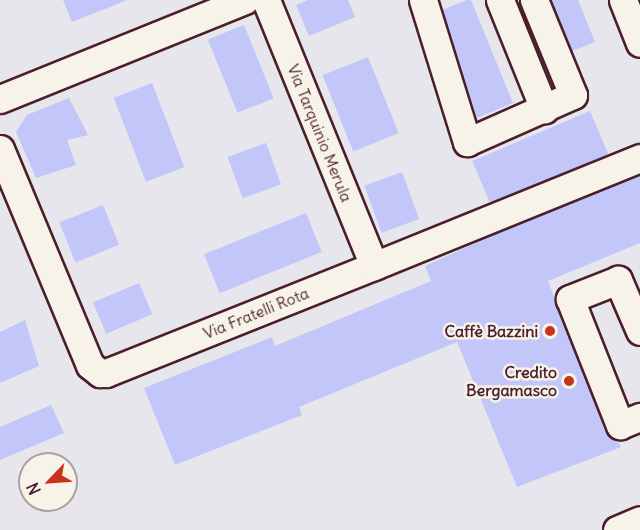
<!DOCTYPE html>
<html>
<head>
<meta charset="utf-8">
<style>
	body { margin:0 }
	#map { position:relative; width:640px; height:530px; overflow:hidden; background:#e7e6ed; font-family:Delius,sans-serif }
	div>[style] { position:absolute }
	.building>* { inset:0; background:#c2c6f8; transform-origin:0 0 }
	.roads { filter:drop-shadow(2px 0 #4a1f2b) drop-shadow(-2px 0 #4a1f2b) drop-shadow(0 2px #4a1f2b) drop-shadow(0 -2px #4a1f2b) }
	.minor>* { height:27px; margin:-13.5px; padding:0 13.5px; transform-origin:13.5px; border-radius:13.5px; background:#f7f3e8 }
	.dots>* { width:16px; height:16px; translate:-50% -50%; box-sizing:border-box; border:3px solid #f7f3e8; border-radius:50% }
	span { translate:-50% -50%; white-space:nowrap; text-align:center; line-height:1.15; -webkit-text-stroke:5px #f7f3e8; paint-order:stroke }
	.street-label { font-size:16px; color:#4a1f2b }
	.poi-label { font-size:16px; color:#4a1f2b; font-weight:700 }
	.right { translate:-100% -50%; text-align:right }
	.north { position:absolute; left:18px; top:452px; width:60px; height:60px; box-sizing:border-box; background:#f7f3e8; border:2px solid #b29e9c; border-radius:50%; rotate:245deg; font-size:16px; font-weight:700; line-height:24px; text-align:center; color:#4a1f2b }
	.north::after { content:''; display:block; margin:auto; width:21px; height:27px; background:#c8321e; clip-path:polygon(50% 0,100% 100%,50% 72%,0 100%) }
</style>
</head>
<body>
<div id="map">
	<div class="building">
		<div style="clip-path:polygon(63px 0,125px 0,125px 1px,72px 22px)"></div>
		<div style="clip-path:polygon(308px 0,348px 0,355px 17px,309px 36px,296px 5px)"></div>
		<div style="clip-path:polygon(467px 0,471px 0,513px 103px,477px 118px,442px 10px)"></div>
		<div style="clip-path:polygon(551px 0,578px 0,595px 42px,572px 51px)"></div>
		<div style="left:244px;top:25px;width:79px;height:39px;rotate:68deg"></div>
		<div style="left:368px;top:57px;width:82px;height:49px;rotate:68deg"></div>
		<div style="left:152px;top:83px;width:90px;height:41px;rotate:69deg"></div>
		<div style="clip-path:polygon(69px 98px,88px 135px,67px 140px,76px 165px,36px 178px,16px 132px,27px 115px)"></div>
		<div style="left:590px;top:111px;width:47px;height:128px;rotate:67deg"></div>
		<div style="left:266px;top:143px;width:44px;height:41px;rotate:70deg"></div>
		<div style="left:402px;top:172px;width:50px;height:40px;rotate:70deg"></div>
		<div style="clip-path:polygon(640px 175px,640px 243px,548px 281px,605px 431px,611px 438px,618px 441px,621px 447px,517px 487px,457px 342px,299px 407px,302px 415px,175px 465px,144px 388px,272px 337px,275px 346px,431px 281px,425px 266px,502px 231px)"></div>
		<div style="left:103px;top:205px;width:43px;height:47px;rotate:68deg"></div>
		<div style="left:306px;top:213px;width:42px;height:110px;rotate:68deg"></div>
		<div style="left:139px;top:283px;width:34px;height:50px;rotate:67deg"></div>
		<div style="clip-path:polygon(25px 320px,39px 366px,0 383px,0 332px)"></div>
		<div style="clip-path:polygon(51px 405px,64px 433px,0 460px,0 427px)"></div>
	</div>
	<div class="roads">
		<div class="minor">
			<div style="left:266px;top:0;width:287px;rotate:67.9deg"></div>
			<div style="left:423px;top:0;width:149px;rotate:72.8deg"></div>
			<div style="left:467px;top:142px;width:116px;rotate:-23.9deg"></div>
			<div style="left:573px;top:95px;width:103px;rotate:-112.3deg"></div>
			<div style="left:500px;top:0;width:118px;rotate:68deg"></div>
			<div style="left:623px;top:0;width:46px;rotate:68.4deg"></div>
			<div style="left:0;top:99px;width:264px;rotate:-22deg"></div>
			<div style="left:0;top:149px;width:234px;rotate:67.4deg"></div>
			<div style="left:90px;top:365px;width:13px;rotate:39deg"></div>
			<div style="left:100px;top:373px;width:6px"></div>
			<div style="left:106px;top:373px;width:289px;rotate:-21.8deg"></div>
			<div style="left:374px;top:266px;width:287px;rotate:-22.1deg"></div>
			<div style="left:640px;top:331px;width:56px;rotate:-113.3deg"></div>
			<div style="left:618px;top:280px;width:52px;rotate:158.4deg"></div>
			<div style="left:570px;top:299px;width:136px;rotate:68.4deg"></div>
			<div style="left:620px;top:425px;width:22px;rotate:-22deg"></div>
			<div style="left:617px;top:530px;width:25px;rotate:-23deg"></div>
		</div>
	</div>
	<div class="dots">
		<div style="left:550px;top:331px;background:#c8321e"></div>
		<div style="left:569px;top:381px;background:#c8321e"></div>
	</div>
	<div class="street-label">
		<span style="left:320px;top:133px;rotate:68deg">Via Tarquinio Merula</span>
		<span style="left:256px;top:313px;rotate:-22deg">Via Fratelli Rota</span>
	</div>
	<div class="poi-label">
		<span class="right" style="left:538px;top:331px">Caffè Bazzini</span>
		<span class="right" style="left:557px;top:381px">Credito<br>Bergamasco</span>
	</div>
	<div class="north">N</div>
</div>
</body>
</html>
